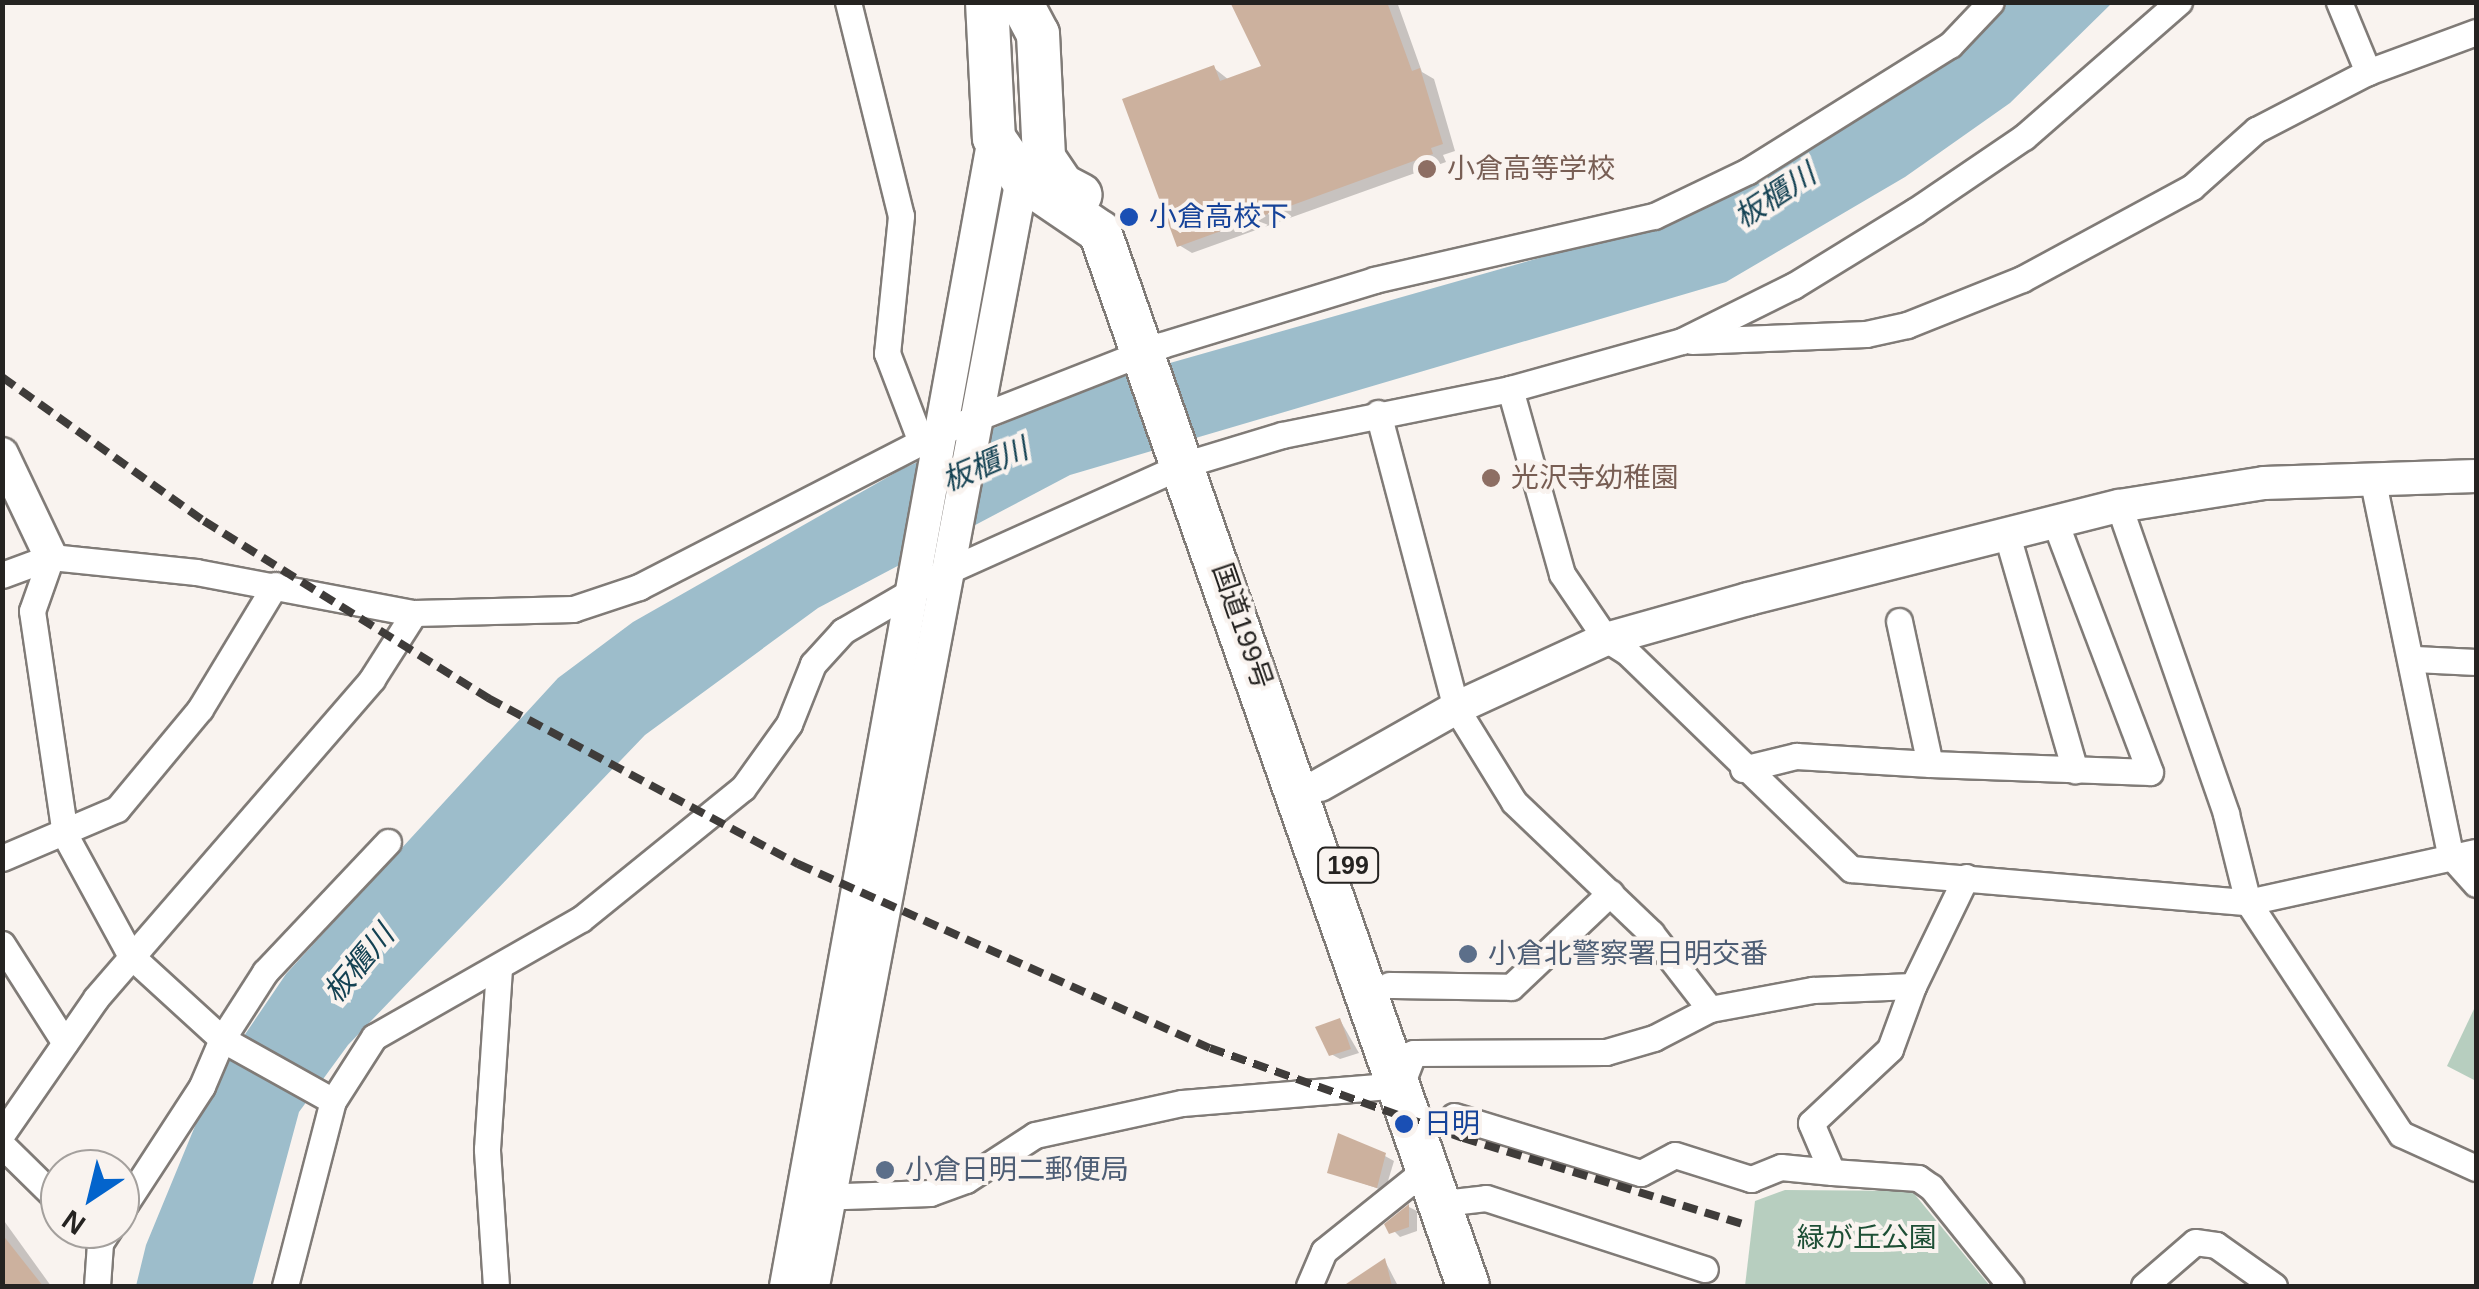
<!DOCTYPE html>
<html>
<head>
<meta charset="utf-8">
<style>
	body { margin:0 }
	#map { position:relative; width:2479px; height:1289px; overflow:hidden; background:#f9f3ef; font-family:Arial,"Noto Sans JP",sans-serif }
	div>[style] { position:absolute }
	.green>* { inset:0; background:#b7cebf }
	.water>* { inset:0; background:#9dbdcb }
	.shadow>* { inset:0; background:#0003 }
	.building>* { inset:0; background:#ccb19e }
	.roads { filter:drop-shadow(2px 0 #807b77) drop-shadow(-2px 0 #807b77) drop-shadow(0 2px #807b77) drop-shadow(0 -2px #807b77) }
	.minor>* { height:25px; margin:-12.5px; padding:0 12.5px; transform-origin:12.5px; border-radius:12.5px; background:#fff }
	.tertiary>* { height:32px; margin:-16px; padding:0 16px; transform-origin:16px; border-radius:16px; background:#fff }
	.trunk>* { height:42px; margin:-21px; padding:0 21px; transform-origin:21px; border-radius:21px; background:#fff }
	.rail>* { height:8px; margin-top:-4px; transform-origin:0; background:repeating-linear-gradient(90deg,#3f3c3a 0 15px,transparent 0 23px) }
	.dots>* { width:28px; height:28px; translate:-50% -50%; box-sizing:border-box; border:5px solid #f9f3ef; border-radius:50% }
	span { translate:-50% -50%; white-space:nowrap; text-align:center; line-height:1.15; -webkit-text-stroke:8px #f9f3ef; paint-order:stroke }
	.shield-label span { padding:2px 8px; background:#f9f3ef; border:2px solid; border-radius:8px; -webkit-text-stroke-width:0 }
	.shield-label { font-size:25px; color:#252321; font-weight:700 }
	.education-label { font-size:28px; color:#785e54 }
	.left { translate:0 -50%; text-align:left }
	.transit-label { font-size:28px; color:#164399 }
	.street-label { font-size:28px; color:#252321 }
	.service-label { font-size:28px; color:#4e5e75 }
	.park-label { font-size:28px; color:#1d4f35 }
	.water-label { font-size:30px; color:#144253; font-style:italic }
	.frame { position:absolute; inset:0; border:5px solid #252321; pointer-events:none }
	.north { position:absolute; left:40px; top:1149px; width:100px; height:100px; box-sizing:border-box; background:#f9f3ef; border:2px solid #a4a09d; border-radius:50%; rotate:215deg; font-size:28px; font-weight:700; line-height:40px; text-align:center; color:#252321 }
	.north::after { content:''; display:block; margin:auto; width:35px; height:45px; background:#0364cc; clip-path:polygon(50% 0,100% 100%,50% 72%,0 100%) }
</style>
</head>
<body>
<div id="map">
	<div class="green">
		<div style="clip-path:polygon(2475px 1007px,2476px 1008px,2476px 1081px,2447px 1066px)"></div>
		<div style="clip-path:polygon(1785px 1190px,1912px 1191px,1990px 1286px,1745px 1286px,1755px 1201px)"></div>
	</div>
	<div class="water">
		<div style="clip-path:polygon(1990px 3px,2112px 3px,2010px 103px,1905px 177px,1726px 282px,1070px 475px,818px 608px,645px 735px,348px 1045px,299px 1112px,252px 1286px,136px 1286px,146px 1245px,214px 1080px,286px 974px,558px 678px,633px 622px,902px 469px,1089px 386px,1578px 247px,1764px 179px)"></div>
	</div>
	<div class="shadow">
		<div style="clip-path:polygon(1232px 2px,1397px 2px,1422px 72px,1434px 79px,1455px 151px,1443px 155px,1446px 162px,1192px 253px,1179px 245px,1214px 68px,1229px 80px,1264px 68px)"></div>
		<div style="clip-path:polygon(1340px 1020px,1359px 1053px,1340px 1059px,1331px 1054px)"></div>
		<div style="clip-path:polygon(1385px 1156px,1394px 1161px,1385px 1191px,1330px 1172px)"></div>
		<div style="clip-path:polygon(1409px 1207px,1417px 1211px,1417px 1231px,1400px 1237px,1387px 1224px)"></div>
		<div style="clip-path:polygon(2px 1218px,51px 1286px,2px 1286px)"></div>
		<div style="clip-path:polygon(1385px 1261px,1398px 1286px,1347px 1286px)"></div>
	</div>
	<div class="building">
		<div style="clip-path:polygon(1230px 2px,1387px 2px,1412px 71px,1420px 68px,1443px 144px,1431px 148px,1433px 154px,1177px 247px,1122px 99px,1214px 65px,1220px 81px,1261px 66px)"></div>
		<div style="clip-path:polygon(1340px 1018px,1351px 1049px,1329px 1056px,1315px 1027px)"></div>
		<div style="clip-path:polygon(1338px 1133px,1386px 1153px,1377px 1188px,1327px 1173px)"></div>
		<div style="clip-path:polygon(1409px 1204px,1409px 1227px,1389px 1234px,1384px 1224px)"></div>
		<div style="clip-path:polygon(2px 1234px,43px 1286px,2px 1286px)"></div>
		<div style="clip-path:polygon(1385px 1258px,1392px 1286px,1343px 1286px)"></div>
	</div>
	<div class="roads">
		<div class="minor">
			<div style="left:848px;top:2px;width:220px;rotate:76.1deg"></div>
			<div style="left:901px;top:216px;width:138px;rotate:95.8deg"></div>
			<div style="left:887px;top:353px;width:95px;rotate:69.1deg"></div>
			<div style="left:2339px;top:2px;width:76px;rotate:67.5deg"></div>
			<div style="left:1692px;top:341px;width:174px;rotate:-2.3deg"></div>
			<div style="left:1866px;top:334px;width:42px;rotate:-12.4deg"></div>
			<div style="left:1907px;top:325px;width:124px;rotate:-21.8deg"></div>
			<div style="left:2022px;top:279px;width:193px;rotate:-28.4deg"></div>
			<div style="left:2192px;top:187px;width:86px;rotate:-41.7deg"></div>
			<div style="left:2256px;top:130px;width:126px;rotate:-27.4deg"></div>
			<div style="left:2368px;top:72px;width:115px;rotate:-20.3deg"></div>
			<div style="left:1510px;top:389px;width:192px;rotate:74.3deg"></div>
			<div style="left:1562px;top:574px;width:78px;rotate:55.9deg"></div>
			<div style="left:1606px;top:639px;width:25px;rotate:32deg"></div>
			<div style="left:1627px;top:652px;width:312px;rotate:44.1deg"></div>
			<div style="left:1851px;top:869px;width:398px;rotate:4.8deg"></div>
			<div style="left:2248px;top:902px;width:233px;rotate:-12.4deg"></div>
			<div style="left:1378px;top:413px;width:305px;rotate:75.2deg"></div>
			<div style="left:1456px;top:708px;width:110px;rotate:58.3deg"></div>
			<div style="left:1514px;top:802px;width:190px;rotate:43.7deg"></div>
			<div style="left:1651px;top:933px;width:96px;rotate:52.2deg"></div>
			<div style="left:2373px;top:482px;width:381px;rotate:78.3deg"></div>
			<div style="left:2450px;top:855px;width:39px;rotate:48deg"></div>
			<div style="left:2119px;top:506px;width:326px;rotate:70.8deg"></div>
			<div style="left:2226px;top:814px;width:91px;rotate:76deg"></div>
			<div style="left:2248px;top:902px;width:278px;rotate:56.6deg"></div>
			<div style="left:2401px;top:1134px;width:82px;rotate:24.4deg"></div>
			<div style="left:2007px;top:535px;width:245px;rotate:73.9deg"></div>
			<div style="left:51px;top:557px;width:57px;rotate:109.4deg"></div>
			<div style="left:32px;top:611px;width:226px;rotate:81.6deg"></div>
			<div style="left:65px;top:835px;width:138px;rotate:61.4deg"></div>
			<div style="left:131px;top:956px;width:123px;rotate:42.4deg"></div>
			<div style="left:222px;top:1039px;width:127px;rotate:29.2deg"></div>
			<div style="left:2px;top:575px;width:52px;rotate:-20.2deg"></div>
			<div style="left:51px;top:557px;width:146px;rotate:5.9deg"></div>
			<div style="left:196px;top:572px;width:222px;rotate:10.7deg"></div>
			<div style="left:1899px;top:621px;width:146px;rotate:77.8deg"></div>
			<div style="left:1930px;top:764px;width:220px;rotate:2.1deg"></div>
			<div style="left:2150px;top:772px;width:267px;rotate:-110.8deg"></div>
			<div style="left:2415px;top:659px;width:61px;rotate:2.8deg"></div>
			<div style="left:1743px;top:769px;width:55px;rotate:-13.8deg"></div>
			<div style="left:1796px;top:756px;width:134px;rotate:3.4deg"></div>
			<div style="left:2px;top:858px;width:125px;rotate:-23.1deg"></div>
			<div style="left:117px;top:809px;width:130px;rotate:-50.3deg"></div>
			<div style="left:200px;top:709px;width:145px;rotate:-58.8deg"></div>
			<div style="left:1966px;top:877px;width:121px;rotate:115.9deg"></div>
			<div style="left:1913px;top:986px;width:67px;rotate:110.1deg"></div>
			<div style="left:1890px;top:1049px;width:108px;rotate:136.9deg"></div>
			<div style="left:1811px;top:1123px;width:53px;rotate:66.8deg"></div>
			<div style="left:1832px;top:1172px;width:86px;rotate:4deg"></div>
			<div style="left:1918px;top:1178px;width:16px;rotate:35deg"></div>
			<div style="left:1931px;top:1187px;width:127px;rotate:51.1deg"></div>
			<div style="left:2px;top:944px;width:117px;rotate:57.5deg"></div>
			<div style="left:1389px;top:985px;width:122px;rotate:0.9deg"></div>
			<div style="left:1511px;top:987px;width:137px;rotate:-43.5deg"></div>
			<div style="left:1454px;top:1116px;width:195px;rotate:17deg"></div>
			<div style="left:1641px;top:1173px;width:38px;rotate:-28deg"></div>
			<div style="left:1675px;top:1155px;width:80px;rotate:17.5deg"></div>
			<div style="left:1751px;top:1179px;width:32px;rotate:-22deg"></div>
			<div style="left:1781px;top:1167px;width:51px;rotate:5.6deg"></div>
			<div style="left:2px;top:1134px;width:165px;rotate:-55.3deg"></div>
			<div style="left:96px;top:998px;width:422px;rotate:-49.1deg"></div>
			<div style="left:372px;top:679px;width:78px;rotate:-57.5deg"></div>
			<div style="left:414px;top:613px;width:159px;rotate:-1.4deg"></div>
			<div style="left:573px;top:609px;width:70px;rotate:-18.4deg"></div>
			<div style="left:639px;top:587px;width:342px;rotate:-27.2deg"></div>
			<div style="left:943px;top:431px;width:235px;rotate:-21.4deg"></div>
			<div style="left:1162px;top:345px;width:222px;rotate:-17deg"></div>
			<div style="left:1374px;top:280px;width:287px;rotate:-12.9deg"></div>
			<div style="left:1654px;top:216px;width:104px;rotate:-25.6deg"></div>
			<div style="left:1748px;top:171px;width:238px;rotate:-32deg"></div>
			<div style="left:1950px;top:45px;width:59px;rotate:-46.4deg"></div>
			<div style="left:2px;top:1145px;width:81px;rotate:44.5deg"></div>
			<div style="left:816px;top:1197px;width:114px;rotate:-2deg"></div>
			<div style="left:930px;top:1193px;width:38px;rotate:-20deg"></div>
			<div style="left:966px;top:1180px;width:82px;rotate:-33.1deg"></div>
			<div style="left:1035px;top:1135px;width:150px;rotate:-12.3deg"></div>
			<div style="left:1182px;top:1103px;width:220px;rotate:-4.7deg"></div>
			<div style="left:1401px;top:1085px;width:34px;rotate:-69deg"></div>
			<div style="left:1413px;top:1053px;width:193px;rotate:-0.3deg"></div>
			<div style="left:1606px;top:1052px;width:50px;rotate:-16.3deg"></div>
			<div style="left:1654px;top:1038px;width:63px;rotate:-27.4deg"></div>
			<div style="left:1710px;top:1009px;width:105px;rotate:-10.5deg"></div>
			<div style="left:1813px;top:990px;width:100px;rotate:-2.3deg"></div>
			<div style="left:1435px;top:1204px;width:51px;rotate:-6.7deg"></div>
			<div style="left:1486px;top:1198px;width:230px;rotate:18deg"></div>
			<div style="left:120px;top:1212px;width:150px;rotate:-56.9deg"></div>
			<div style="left:202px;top:1086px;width:51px;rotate:-66.9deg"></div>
			<div style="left:222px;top:1039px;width:80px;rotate:-57.3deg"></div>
			<div style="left:265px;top:972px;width:179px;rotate:-46.6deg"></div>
			<div style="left:97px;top:1286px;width:43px;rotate:-86deg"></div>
			<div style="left:100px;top:1243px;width:17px;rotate:-57deg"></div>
			<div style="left:285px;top:1286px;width:191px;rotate:-75.5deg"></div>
			<div style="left:333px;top:1101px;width:76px;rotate:-57.4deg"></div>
			<div style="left:374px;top:1037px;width:238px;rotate:-29.7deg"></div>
			<div style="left:581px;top:919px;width:208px;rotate:-39deg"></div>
			<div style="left:743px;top:788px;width:79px;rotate:-54.3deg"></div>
			<div style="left:789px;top:724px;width:65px;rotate:-68.2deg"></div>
			<div style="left:813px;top:664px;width:45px;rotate:-47.7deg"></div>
			<div style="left:843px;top:631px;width:116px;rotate:-30.1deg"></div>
			<div style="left:943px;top:573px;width:266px;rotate:-24.2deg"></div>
			<div style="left:1186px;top:464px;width:100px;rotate:-16.8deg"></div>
			<div style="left:1282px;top:435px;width:233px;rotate:-11.4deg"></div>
			<div style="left:1510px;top:389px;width:179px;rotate:-15.6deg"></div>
			<div style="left:1682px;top:341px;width:124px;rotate:-26.4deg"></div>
			<div style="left:1793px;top:286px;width:143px;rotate:-31.6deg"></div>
			<div style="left:1915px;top:211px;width:132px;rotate:-34.2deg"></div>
			<div style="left:2024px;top:137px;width:206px;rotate:-41.1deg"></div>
			<div style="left:496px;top:1286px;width:137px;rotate:-93.8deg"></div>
			<div style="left:487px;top:1149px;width:182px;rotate:-86.2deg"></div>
			<div style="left:1309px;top:1286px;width:38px;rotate:-67deg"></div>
			<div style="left:1324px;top:1251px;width:129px;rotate:-38.7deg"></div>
			<div style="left:2144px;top:1286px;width:67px;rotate:-40.8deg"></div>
			<div style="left:2195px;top:1242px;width:21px;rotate:8deg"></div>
			<div style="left:2216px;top:1245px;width:71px;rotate:35.3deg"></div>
		</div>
		<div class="tertiary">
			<div style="left:2px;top:454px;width:114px;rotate:64.6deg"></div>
			<div style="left:1320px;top:785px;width:156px;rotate:-29.5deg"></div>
			<div style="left:1456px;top:708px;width:165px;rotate:-24.7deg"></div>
			<div style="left:1606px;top:639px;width:148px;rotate:-15.7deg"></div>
			<div style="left:1748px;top:599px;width:382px;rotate:-14.1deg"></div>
			<div style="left:2119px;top:506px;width:147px;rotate:-9deg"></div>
			<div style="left:2264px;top:483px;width:212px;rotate:-1.9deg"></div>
			<div style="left:786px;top:1286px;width:1167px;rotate:-79.73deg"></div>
			<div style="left:813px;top:1286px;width:1127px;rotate:-79.31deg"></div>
		</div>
		<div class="trunk">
			<div style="left:987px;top:2px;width:136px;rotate:87.1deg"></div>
			<div style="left:994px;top:138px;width:50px;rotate:55.7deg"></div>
			<div style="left:1022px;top:179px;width:94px;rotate:34.2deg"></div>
			<div style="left:1100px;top:232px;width:1116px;rotate:70.75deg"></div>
			<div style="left:1021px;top:2px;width:36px;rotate:62deg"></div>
			<div style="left:1038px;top:34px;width:124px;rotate:87.2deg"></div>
			<div style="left:1044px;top:158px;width:32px;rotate:56deg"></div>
			<div style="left:1062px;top:185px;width:21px;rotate:28deg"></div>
		</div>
	</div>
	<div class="rail">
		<div style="left:2px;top:377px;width:248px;rotate:35.5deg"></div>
		<div style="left:204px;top:521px;width:335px;rotate:31.9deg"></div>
		<div style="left:488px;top:698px;width:352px;rotate:28.2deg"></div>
		<div style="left:798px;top:864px;width:451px;rotate:24.1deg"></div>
		<div style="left:1210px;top:1048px;width:269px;rotate:19.6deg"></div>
		<div style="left:1463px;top:1138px;width:293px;rotate:17.1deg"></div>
	</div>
	<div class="dots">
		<div style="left:1427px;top:169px;background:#8d6e63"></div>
		<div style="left:1129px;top:217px;background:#1a4fb4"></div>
		<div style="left:1491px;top:478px;background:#8d6e63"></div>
		<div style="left:1468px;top:954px;background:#5c6f8a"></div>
		<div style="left:1404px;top:1124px;background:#1a4fb4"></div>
		<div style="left:885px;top:1170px;background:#5c6f8a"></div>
	</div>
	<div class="shield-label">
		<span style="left:1348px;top:865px">199</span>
	</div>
	<div class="education-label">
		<span class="left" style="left:1447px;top:169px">小倉高等学校</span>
		<span class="left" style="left:1511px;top:478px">光沢寺幼稚園</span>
	</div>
	<div class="transit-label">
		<span class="left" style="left:1149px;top:217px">小倉高校下</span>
		<span class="left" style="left:1424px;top:1124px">日明</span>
	</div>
	<div class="street-label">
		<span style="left:1242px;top:626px;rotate:71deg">国道199号</span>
	</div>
	<div class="service-label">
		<span class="left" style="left:1488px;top:954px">小倉北警察署日明交番</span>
		<span class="left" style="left:905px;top:1170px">小倉日明二郵便局</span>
	</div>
	<div class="park-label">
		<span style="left:1867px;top:1238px">緑が丘公園</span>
	</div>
	<div class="water-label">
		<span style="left:1775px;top:196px;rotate:-33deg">板櫃川</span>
		<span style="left:985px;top:465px;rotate:-23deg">板櫃川</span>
		<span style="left:359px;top:964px;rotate:-50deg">板櫃川</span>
	</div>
	<div class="frame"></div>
	<div class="north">N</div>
</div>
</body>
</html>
